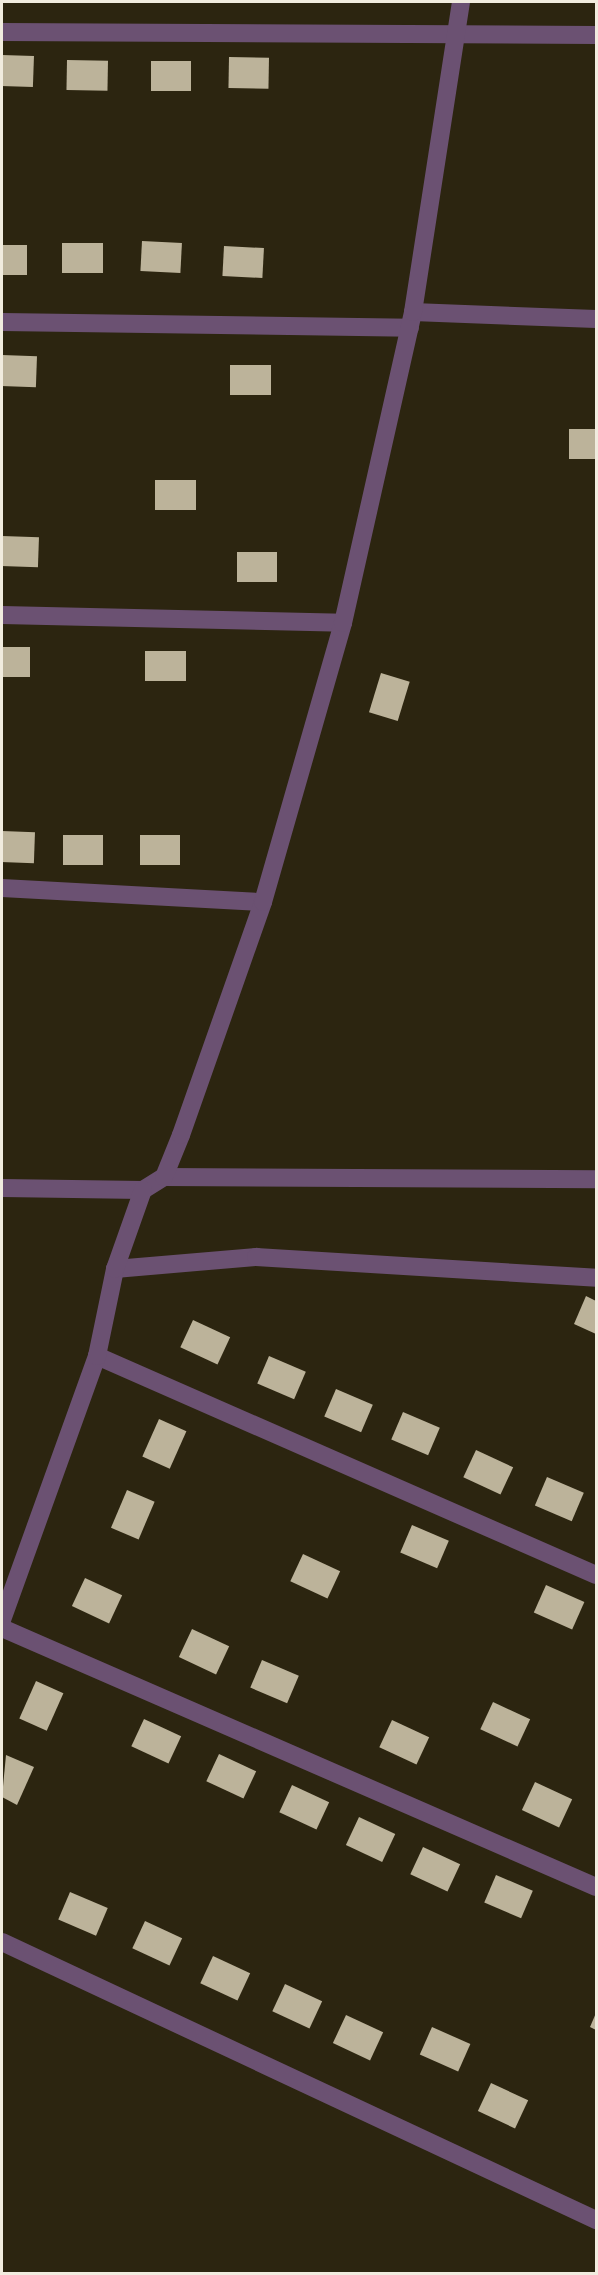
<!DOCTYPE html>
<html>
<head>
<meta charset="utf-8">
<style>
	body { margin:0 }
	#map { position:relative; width:598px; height:2275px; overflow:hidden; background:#2c2510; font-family:"Noto Sans",sans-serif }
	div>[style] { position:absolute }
	.building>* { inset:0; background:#bcb39a; transform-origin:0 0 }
	.minor>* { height:18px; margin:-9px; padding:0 9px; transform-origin:9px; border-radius:9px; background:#6b5172 }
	span { translate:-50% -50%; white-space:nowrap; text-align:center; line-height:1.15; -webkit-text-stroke:6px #231c07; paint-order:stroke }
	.frame { position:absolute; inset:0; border:3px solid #f1ecdf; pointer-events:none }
</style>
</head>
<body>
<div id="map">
	<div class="building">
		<div style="left:2px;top:55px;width:32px;height:31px;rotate:2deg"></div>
		<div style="left:229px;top:57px;width:40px;height:31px;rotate:1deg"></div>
		<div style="left:67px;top:60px;width:41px;height:30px;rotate:1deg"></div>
		<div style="left:151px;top:61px;width:40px;height:30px"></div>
		<div style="left:142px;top:241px;width:40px;height:30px;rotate:3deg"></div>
		<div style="left:62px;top:243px;width:41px;height:30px"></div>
		<div style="left:2px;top:245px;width:25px;height:30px"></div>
		<div style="left:224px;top:246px;width:40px;height:30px;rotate:3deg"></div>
		<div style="left:2px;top:355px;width:35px;height:31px;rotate:2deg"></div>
		<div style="left:230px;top:365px;width:41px;height:30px"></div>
		<div style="left:569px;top:429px;width:27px;height:30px"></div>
		<div style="left:155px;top:480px;width:41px;height:30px"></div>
		<div style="left:2px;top:536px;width:37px;height:30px;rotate:2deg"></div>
		<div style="left:237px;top:552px;width:40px;height:30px"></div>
		<div style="left:2px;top:647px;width:28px;height:30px"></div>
		<div style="left:145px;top:651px;width:41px;height:30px"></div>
		<div style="left:381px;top:673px;width:30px;height:41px;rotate:17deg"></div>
		<div style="left:2px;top:831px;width:33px;height:31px;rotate:2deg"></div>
		<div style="left:63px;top:835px;width:40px;height:30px"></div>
		<div style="left:140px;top:835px;width:40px;height:30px"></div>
		<div style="clip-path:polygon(586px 1296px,596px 1301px,596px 1334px,574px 1324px)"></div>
		<div style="left:193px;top:1320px;width:41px;height:30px;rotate:25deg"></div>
		<div style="left:269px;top:1356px;width:40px;height:30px;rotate:23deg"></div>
		<div style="left:336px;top:1389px;width:40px;height:30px;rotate:23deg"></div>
		<div style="left:403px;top:1412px;width:40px;height:30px;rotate:23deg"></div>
		<div style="left:159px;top:1419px;width:30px;height:41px;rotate:24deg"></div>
		<div style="left:476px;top:1450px;width:41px;height:30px;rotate:25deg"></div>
		<div style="left:547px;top:1477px;width:40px;height:31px;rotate:23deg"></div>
		<div style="left:127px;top:1490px;width:30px;height:41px;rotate:23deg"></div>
		<div style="left:412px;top:1525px;width:40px;height:30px;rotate:23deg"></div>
		<div style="left:303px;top:1554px;width:41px;height:30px;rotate:25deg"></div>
		<div style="left:85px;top:1578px;width:41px;height:31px;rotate:25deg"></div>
		<div style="left:546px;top:1585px;width:42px;height:30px;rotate:24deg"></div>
		<div style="left:192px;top:1629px;width:41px;height:31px;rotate:25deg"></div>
		<div style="left:262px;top:1660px;width:40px;height:30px;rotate:23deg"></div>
		<div style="left:36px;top:1681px;width:30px;height:41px;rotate:24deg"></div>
		<div style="left:493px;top:1702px;width:41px;height:30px;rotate:25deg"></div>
		<div style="left:144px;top:1719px;width:41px;height:30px;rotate:25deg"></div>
		<div style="left:392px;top:1720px;width:41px;height:30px;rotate:25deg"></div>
		<div style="left:219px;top:1754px;width:41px;height:30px;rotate:25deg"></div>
		<div style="clip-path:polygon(6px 1755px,34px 1767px,17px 1805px,2px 1797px)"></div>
		<div style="left:535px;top:1782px;width:41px;height:31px;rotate:25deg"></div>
		<div style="left:292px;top:1785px;width:41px;height:30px;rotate:25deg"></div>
		<div style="left:359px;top:1817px;width:40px;height:31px;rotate:25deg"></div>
		<div style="left:423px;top:1847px;width:41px;height:30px;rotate:25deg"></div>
		<div style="left:496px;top:1875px;width:40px;height:30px;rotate:23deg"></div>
		<div style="left:70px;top:1892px;width:41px;height:30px;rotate:23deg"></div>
		<div style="left:145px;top:1921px;width:41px;height:30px;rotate:25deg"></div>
		<div style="left:213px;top:1956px;width:41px;height:30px;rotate:25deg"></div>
		<div style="left:285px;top:1984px;width:41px;height:30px;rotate:25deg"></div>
		<div style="clip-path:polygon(596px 2013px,596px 2030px,590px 2027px)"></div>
		<div style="left:346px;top:2015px;width:41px;height:31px;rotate:25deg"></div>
		<div style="left:432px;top:2027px;width:42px;height:30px;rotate:24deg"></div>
		<div style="left:491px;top:2083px;width:41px;height:31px;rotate:25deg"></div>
	</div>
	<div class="minor">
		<div style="left:2px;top:32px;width:594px;rotate:0.29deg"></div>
		<div style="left:413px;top:312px;width:183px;rotate:2.2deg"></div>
		<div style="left:2px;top:322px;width:408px;rotate:0.8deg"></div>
		<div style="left:2px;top:615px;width:341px;rotate:1.3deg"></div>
		<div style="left:2px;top:888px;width:261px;rotate:3.1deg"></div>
		<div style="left:164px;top:1177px;width:432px;rotate:0.3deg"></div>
		<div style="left:2px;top:1188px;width:141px;rotate:0.8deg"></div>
		<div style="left:143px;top:1190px;width:25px;rotate:-32deg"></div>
		<div style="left:164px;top:1177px;width:45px;rotate:-68deg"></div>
		<div style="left:181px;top:1135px;width:247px;rotate:-70.6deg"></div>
		<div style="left:263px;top:902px;width:290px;rotate:-74deg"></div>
		<div style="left:343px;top:623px;width:319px;rotate:-77.3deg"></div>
		<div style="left:413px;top:312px;width:314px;rotate:-81.2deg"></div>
		<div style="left:115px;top:1269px;width:142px;rotate:-4.9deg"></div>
		<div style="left:256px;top:1257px;width:341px;rotate:3.5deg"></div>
		<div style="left:97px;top:1356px;width:545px;rotate:23.7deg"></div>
		<div style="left:2px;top:1620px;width:281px;rotate:-70.2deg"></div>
		<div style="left:97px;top:1356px;width:89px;rotate:-78.3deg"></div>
		<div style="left:115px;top:1269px;width:84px;rotate:-70.5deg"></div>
		<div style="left:2px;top:1628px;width:648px;rotate:23.56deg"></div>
		<div style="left:2px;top:1942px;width:656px;rotate:25.08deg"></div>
	</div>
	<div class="frame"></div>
</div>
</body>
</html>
